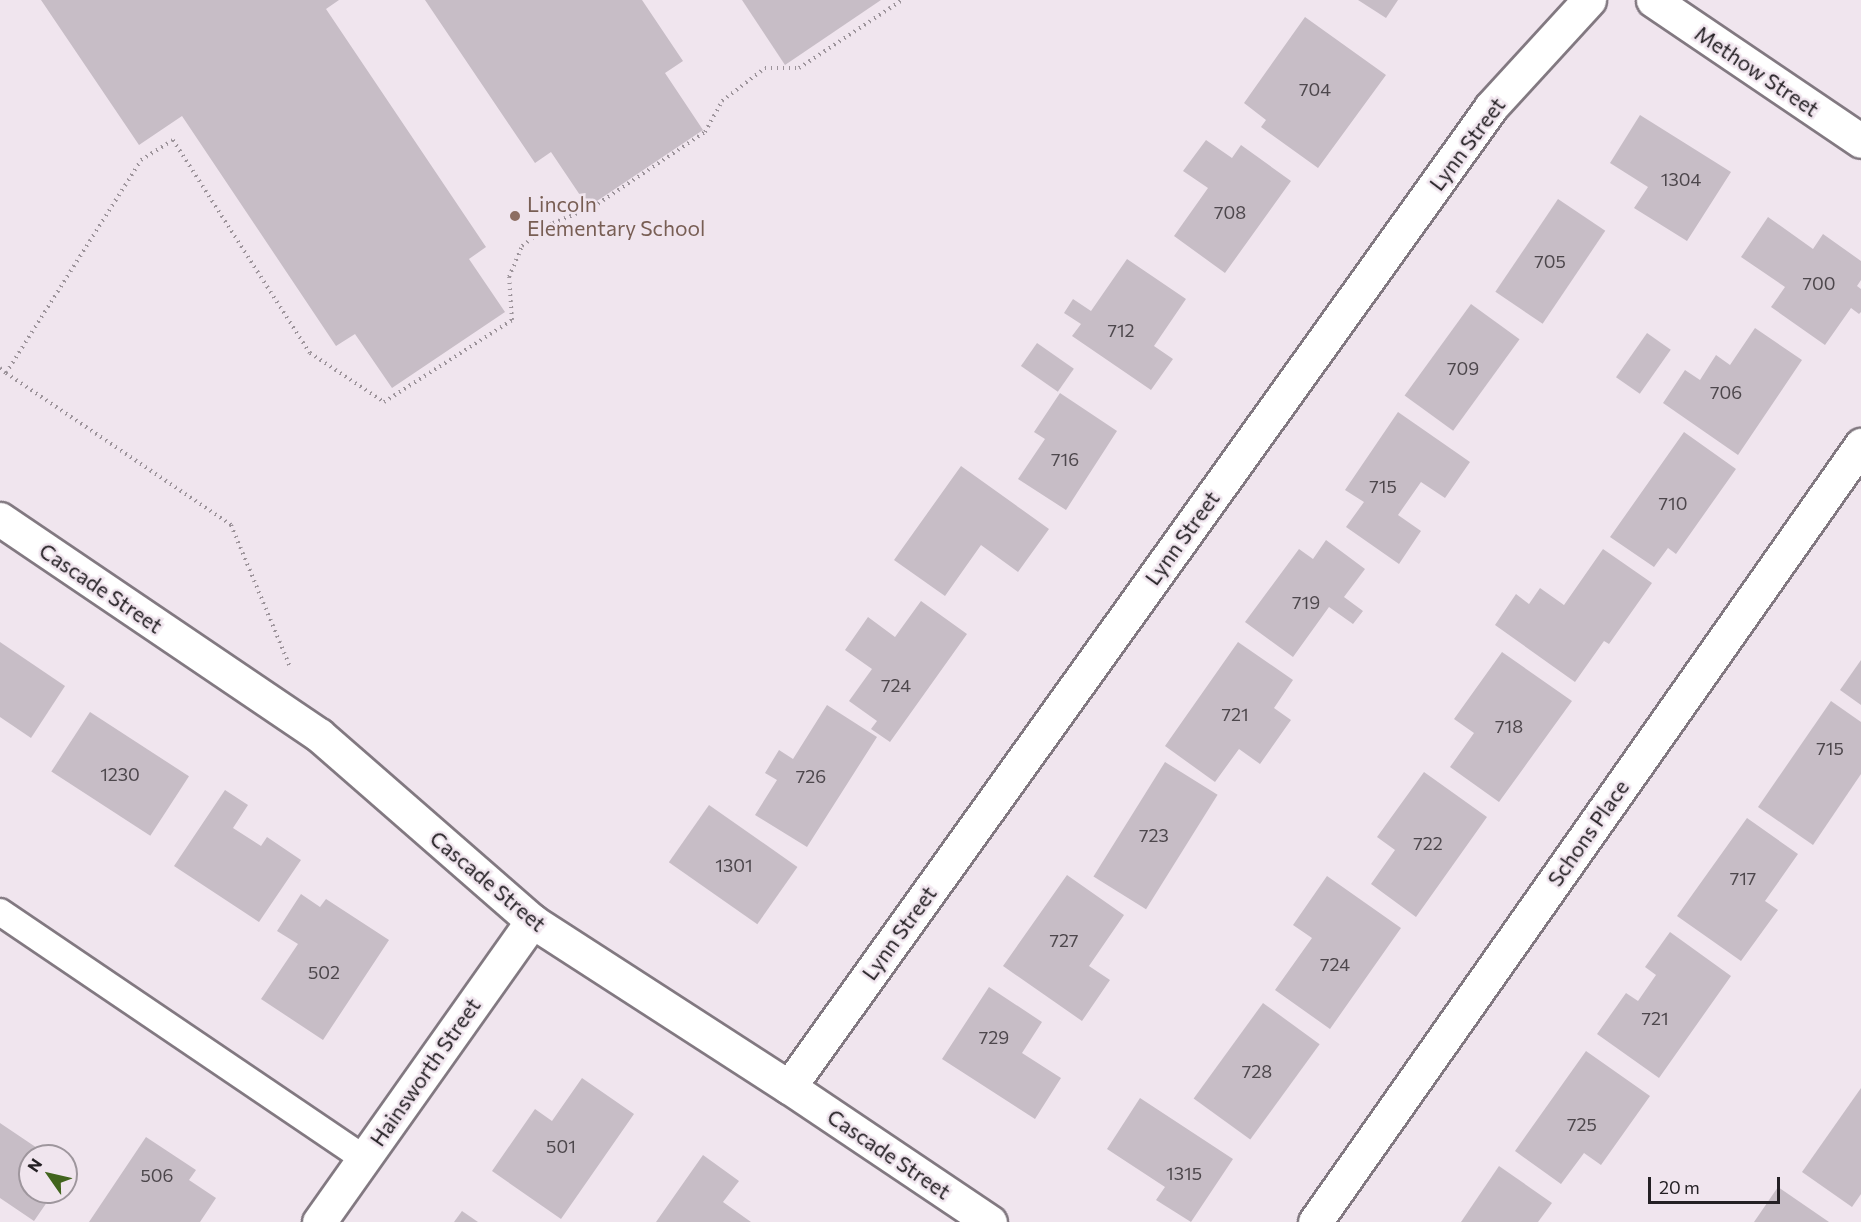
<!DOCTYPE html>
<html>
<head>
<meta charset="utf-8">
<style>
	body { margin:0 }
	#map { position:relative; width:1861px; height:1222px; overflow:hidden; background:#f0e5ee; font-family:Commissioner,sans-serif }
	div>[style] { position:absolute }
	.building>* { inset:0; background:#c7bdc6; transform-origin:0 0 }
	.path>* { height:4px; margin-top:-2px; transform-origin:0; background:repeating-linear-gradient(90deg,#9d949b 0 1.5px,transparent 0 6px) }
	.roads { filter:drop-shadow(2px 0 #827981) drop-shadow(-2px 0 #827981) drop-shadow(0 2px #827981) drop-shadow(0 -2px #827981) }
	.service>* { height:26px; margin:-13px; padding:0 13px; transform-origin:13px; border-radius:13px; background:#fff }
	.minor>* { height:33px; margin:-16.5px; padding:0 16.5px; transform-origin:16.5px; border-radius:16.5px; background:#fff }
	.dots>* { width:16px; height:16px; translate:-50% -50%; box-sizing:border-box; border:3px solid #f0e5ee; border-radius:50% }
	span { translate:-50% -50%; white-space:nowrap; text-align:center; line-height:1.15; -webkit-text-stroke:5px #f0e5ee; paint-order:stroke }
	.number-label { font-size:18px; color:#4d474c }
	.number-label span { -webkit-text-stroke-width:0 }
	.street-label { font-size:21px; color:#242024 }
	.education-label { font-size:21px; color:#785e54 }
	.left { translate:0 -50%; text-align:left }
	.north { position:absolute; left:18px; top:1144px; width:60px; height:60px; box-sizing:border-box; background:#f0e5ee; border:2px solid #9e969d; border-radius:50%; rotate:304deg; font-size:16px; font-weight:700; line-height:24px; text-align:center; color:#242024 }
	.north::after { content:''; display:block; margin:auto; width:21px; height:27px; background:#41641d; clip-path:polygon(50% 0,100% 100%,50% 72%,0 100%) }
	.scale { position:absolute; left:1648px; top:1177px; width:132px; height:27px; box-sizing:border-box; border:3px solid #242024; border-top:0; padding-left:8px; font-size:18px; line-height:21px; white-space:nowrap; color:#242024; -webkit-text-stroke:4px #f0e5ee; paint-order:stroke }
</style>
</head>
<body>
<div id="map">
	<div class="building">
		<div style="clip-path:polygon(41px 0,339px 0,326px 9px,486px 247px,469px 259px,505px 312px,392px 388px,355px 334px,336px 346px,182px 116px,139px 145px)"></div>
		<div style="clip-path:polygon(425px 0,642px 0,683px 61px,665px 73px,703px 130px,588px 207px,551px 152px,535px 163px)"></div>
		<div style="clip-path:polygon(742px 0,881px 0,785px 65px)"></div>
		<div style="clip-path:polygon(1358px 0,1398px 0,1386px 18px)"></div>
		<div style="clip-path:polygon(1305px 17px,1386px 75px,1318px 168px,1261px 127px,1266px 120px,1244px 103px)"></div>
		<div style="clip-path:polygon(1640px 115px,1731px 172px,1687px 241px,1634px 208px,1648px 187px,1610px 163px)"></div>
		<div style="clip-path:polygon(1206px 140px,1232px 158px,1241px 145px,1291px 181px,1225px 273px,1174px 236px,1208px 188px,1183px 171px)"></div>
		<div style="left:1558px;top:199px;width:57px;height:112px;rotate:34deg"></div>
		<div style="clip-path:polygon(1768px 217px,1813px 249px,1823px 234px,1861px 261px,1861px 280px,1857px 286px,1861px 289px,1861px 312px,1859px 314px,1851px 308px,1825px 345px,1771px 307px,1785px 287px,1741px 257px)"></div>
		<div style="clip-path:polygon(1127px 259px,1186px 299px,1154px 346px,1173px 359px,1151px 390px,1072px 336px,1081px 324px,1064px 313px,1073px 299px,1091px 311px)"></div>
		<div style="left:1471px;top:304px;width:60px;height:113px;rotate:36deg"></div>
		<div style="clip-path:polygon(1755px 328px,1802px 360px,1738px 455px,1663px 403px,1685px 370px,1700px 380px,1716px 355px,1730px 365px)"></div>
		<div style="left:1647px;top:333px;width:29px;height:54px;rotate:35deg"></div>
		<div style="left:1037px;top:343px;width:45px;height:28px;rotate:35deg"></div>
		<div style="clip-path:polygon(1060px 393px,1117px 431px,1066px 510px,1018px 479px,1045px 439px,1034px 432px)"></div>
		<div style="clip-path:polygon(1398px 412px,1470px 462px,1445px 498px,1421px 482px,1398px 515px,1421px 531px,1399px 564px,1346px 527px,1364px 502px,1345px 490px)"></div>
		<div style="clip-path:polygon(1684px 432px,1736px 469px,1676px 554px,1668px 548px,1654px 567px,1610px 537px)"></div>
		<div style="clip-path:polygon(961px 466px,1049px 529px,1018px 572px,981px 545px,945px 596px,894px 560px)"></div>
		<div style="clip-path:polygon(1326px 540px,1365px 569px,1344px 597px,1363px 611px,1353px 624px,1329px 607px,1293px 657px,1245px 622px,1299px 549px,1313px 559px)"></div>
		<div style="clip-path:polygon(1603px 549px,1652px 583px,1609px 644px,1604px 641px,1575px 682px,1495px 625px,1516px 594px,1529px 604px,1540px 588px,1564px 605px)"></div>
		<div style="clip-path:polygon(921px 601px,967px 634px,890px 742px,871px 729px,877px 721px,849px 701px,872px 669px,845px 650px,868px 617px,895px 637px)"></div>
		<div style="clip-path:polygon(0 642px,65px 686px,31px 738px,0 717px)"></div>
		<div style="clip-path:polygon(1238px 642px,1293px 680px,1274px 708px,1291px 720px,1260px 764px,1239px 749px,1215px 782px,1165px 746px)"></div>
		<div style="clip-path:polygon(1502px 652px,1572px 701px,1499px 802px,1450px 767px,1474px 733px,1454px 719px)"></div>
		<div style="clip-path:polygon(1861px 660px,1861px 705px,1840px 690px)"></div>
		<div style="clip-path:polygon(1831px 701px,1861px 722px,1861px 774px,1813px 845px,1758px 807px)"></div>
		<div style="clip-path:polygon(827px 705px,877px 737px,807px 847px,755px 815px,777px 780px,765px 773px,779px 750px,793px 759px)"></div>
		<div style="left:90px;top:712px;width:118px;height:71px;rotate:33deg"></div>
		<div style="left:1165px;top:762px;width:62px;height:135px;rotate:32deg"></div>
		<div style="clip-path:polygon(1424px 772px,1487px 817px,1416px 917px,1371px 884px,1395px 850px,1377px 837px)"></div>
		<div style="clip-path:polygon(225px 790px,248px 805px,233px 828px,261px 846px,267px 837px,301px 860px,259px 922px,174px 866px)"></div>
		<div style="left:709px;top:805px;width:108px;height:70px;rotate:35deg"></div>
		<div style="clip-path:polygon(1747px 818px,1798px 854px,1765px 901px,1778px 910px,1741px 961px,1677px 916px)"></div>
		<div style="clip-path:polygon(1067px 875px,1124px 915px,1089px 966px,1110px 980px,1082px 1021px,1003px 966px)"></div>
		<div style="clip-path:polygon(1327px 876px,1401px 928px,1330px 1029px,1275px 990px,1312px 938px,1293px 925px)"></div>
		<div style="clip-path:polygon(301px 894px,320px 907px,326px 899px,389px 940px,323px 1040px,261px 999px,298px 944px,277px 931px)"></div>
		<div style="clip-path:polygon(1670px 932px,1731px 976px,1659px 1078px,1597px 1034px,1626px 993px,1638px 1001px,1656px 975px,1645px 967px)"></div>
		<div style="clip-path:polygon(989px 987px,1042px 1022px,1022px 1053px,1061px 1078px,1035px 1119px,942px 1059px)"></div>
		<div style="left:1263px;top:1003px;width:70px;height:118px;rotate:36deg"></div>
		<div style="clip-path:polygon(1586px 1051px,1650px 1096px,1601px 1165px,1584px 1153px,1561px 1184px,1515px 1151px)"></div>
		<div style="clip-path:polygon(582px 1078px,634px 1114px,561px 1219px,492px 1171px,535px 1109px,552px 1121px)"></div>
		<div style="clip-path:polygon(1861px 1088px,1861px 1194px,1852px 1207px,1802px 1172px)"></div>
		<div style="clip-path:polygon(1140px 1098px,1233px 1159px,1191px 1222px,1156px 1200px,1165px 1187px,1107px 1149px)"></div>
		<div style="clip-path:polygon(0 1123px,49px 1156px,30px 1156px,30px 1192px,54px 1192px,34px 1221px,0 1198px)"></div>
		<div style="clip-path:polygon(146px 1137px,196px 1170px,189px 1180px,216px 1198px,200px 1222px,89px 1222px)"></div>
		<div style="clip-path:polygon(703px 1155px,739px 1181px,723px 1202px,751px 1222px,656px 1222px)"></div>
		<div style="clip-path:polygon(1499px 1166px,1552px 1203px,1538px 1222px,1461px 1222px)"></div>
		<div style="clip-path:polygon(1778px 1187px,1829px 1222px,1754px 1222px)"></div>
		<div style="clip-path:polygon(462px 1211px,478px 1222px,454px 1222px)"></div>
	</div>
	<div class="path">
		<div style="left:0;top:368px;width:8px;rotate:40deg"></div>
		<div style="left:6px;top:373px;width:252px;rotate:-57.6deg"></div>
		<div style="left:141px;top:160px;width:38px;rotate:-32deg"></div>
		<div style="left:173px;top:140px;width:253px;rotate:57.3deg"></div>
		<div style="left:310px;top:353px;width:89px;rotate:33.5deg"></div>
		<div style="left:384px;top:402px;width:152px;rotate:-32.6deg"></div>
		<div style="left:512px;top:320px;width:43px;rotate:-94deg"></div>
		<div style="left:509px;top:277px;width:34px;rotate:-67deg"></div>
		<div style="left:522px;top:246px;width:39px;rotate:-37deg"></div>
		<div style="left:553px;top:223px;width:43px;rotate:-21.8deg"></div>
		<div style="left:593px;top:207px;width:135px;rotate:-33.8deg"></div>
		<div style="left:705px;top:132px;width:35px;rotate:-61deg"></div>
		<div style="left:722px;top:101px;width:54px;rotate:-37.5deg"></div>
		<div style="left:765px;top:68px;width:34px"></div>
		<div style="left:799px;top:68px;width:123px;rotate:-33.4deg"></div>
		<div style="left:6px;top:373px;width:272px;rotate:34deg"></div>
		<div style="left:231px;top:525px;width:154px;rotate:67.4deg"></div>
	</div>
	<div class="roads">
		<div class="service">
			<div style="left:0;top:912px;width:439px;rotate:34.1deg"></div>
		</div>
		<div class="minor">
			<div style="left:1653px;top:0;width:251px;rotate:34.1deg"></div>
			<div style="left:0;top:519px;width:385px;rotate:34.1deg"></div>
			<div style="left:319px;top:735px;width:283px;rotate:41.1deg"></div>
			<div style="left:532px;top:921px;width:306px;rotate:32.9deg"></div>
			<div style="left:789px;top:1087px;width:242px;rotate:33.9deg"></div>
			<div style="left:789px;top:1087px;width:1205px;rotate:-54.38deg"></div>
			<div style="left:1491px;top:107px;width:145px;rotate:-47.5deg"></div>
			<div style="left:319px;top:1222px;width:369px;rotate:-54.7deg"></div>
			<div style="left:1315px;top:1222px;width:950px;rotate:-54.9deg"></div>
		</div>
	</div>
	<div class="dots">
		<div style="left:515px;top:216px;background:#8d6e63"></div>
	</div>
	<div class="number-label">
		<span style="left:1315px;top:89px">704</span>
		<span style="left:1681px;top:179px">1304</span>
		<span style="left:1230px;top:212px">708</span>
		<span style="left:1550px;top:261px">705</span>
		<span style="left:1819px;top:283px">700</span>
		<span style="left:1121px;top:330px">712</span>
		<span style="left:1463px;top:368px">709</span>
		<span style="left:1726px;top:392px">706</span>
		<span style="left:1065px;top:459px">716</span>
		<span style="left:1383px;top:486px">715</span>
		<span style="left:1673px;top:503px">710</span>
		<span style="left:1306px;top:602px">719</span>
		<span style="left:896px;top:685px">724</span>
		<span style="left:1235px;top:714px">721</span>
		<span style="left:1509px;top:726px">718</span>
		<span style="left:1830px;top:748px">715</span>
		<span style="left:120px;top:774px">1230</span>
		<span style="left:811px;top:776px">726</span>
		<span style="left:1154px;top:835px">723</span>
		<span style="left:1428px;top:843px">722</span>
		<span style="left:734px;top:865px">1301</span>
		<span style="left:1743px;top:878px">717</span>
		<span style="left:1064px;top:940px">727</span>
		<span style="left:1335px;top:964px">724</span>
		<span style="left:324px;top:972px">502</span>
		<span style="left:1655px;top:1018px">721</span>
		<span style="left:994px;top:1037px">729</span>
		<span style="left:1257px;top:1071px">728</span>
		<span style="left:1582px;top:1124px">725</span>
		<span style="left:561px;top:1146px">501</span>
		<span style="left:1184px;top:1173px">1315</span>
		<span style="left:157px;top:1175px">506</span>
	</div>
	<div class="street-label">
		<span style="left:1757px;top:71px;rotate:34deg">Methow Street</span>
		<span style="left:1467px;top:144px;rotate:-53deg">Lynn Street</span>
		<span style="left:1182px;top:538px;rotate:-54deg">Lynn Street</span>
		<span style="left:101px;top:588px;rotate:34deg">Cascade Street</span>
		<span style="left:1588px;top:833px;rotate:-55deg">Schons Place</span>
		<span style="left:488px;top:881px;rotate:40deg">Cascade Street</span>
		<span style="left:899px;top:933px;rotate:-54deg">Lynn Street</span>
		<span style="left:425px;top:1072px;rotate:-55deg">Hainsworth Street</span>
		<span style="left:889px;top:1154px;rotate:34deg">Cascade Street</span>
	</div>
	<div class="education-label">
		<span class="left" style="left:527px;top:216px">Lincoln<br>Elementary School</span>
	</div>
	<div class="north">N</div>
	<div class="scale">20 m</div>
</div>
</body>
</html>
